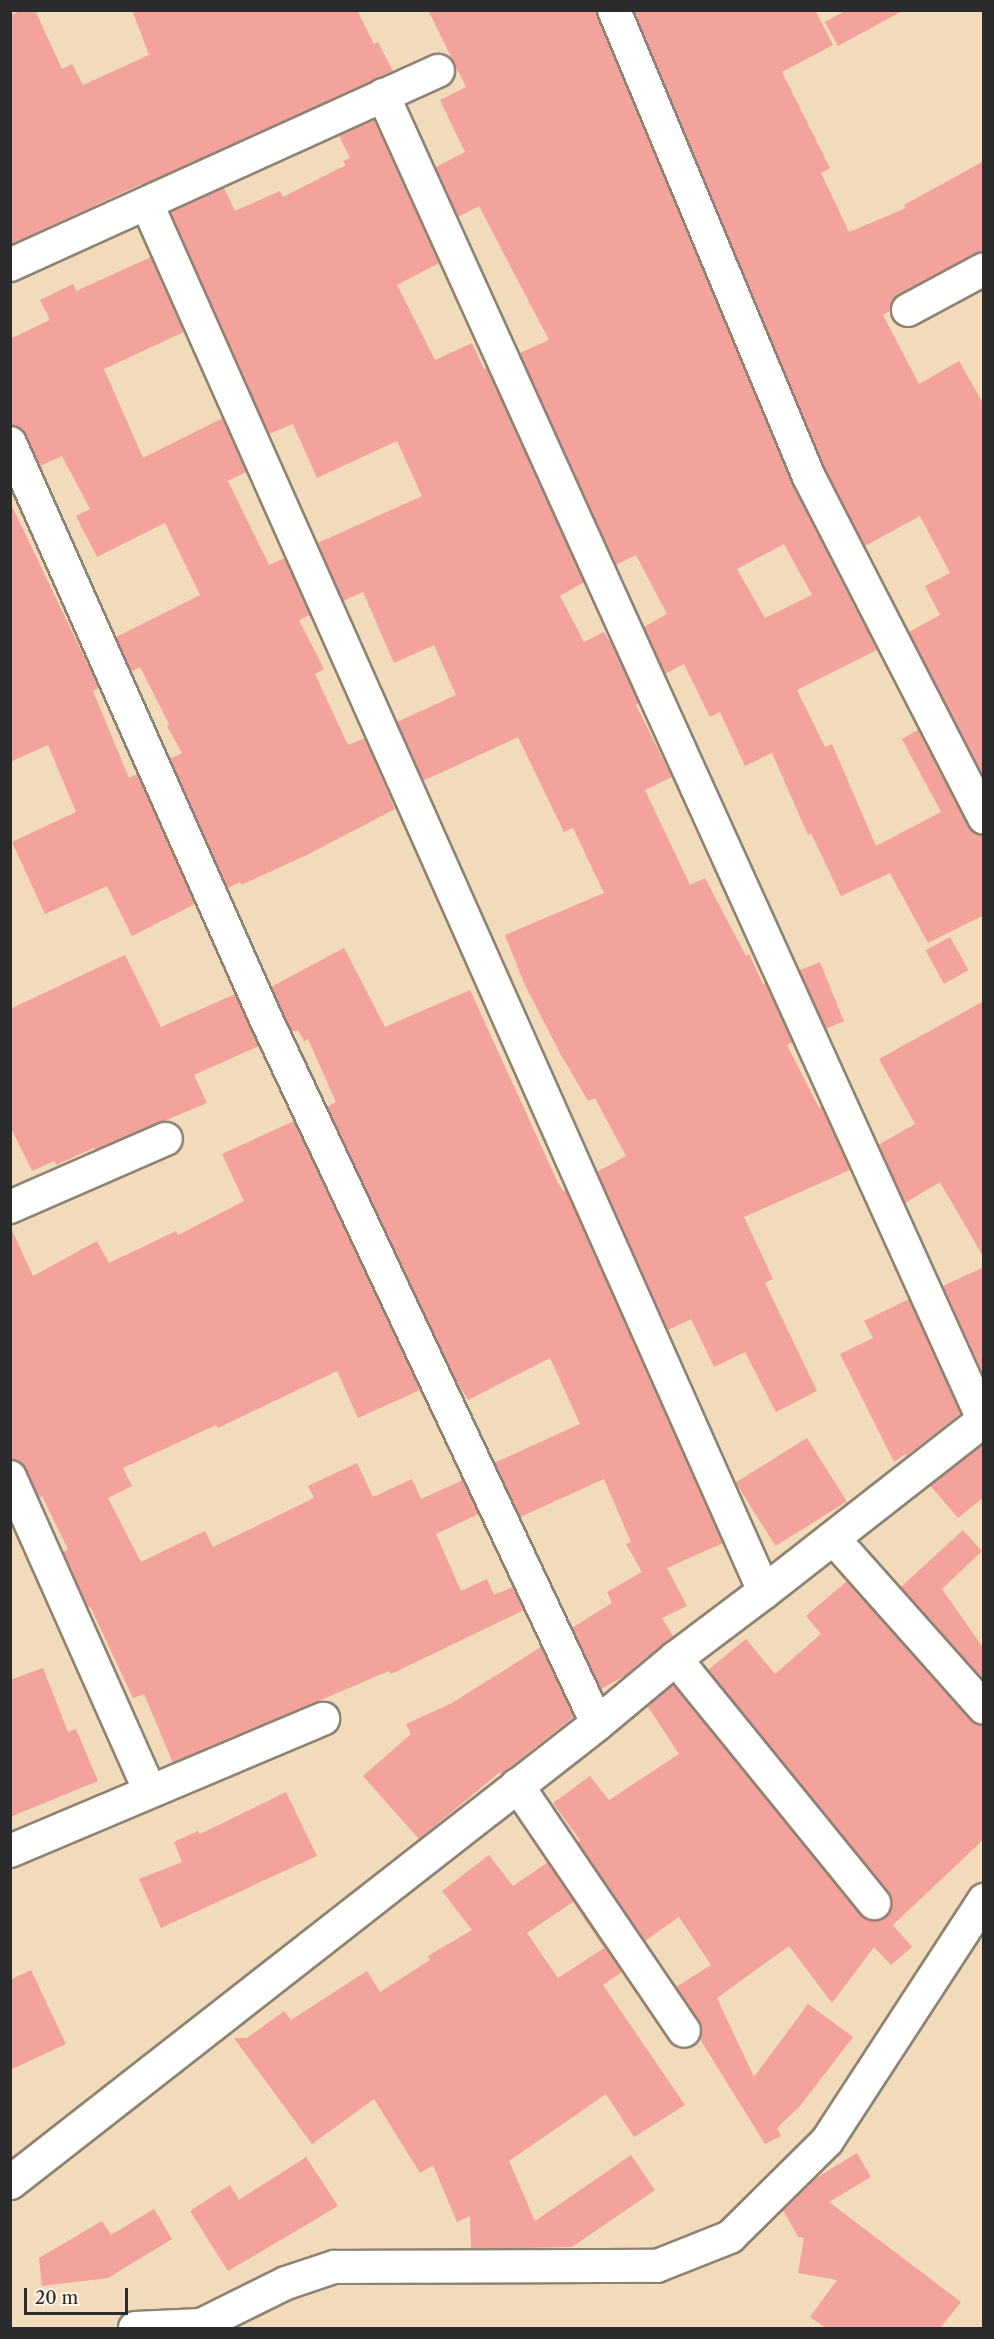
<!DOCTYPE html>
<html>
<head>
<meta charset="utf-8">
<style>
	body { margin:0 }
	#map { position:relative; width:994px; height:2339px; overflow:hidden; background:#f1dbba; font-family:"Libre Caslon Text",serif }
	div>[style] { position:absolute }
	.building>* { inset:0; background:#f3a29c; transform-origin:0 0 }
	.roads { filter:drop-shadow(2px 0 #8e8372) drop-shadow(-2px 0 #8e8372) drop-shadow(0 2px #8e8372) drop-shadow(0 -2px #8e8372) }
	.street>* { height:32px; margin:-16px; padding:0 16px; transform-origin:16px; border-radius:16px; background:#fff }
	.secondary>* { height:33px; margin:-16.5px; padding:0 16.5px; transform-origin:16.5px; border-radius:16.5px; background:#fff }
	span { translate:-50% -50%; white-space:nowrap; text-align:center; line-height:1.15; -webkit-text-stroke:4.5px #fcf5e5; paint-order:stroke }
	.frame { position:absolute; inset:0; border:12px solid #2b2b2b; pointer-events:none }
	.scale { position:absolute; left:24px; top:2288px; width:104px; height:27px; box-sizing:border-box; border:3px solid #2b2b2b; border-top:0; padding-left:8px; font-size:18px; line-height:21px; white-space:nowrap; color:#2b2b2b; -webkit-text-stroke:4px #fcf5e5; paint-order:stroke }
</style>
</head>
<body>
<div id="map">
	<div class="building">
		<div style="clip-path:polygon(21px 10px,35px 10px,62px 69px,72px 64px,83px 85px,149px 55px,132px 10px,357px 10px,374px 44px,378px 42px,393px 71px,142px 186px,141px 184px,10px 245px,10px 16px)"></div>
		<div style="clip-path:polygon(evenodd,428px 10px,596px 10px,792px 484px,877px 650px,797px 690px,825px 747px,832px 744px,876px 846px,941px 812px,902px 739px,918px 730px,968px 826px,975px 833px,984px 836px,984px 915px,928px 943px,890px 873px,841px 896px,811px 833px,808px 835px,772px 753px,745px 766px,720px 712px,710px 717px,684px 664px,665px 674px,644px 627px,667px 614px,636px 555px,616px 565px,520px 353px,549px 340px,479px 206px,458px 217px,436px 167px,465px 152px,440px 100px,466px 87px,428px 10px,784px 544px,812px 595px,765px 618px,737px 569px,784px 544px)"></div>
		<div style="clip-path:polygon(634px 10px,815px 10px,833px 45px,782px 72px,830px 168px,821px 173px,849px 232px,906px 208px,904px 205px,984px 161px,984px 251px,899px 294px,892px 301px,890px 311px,883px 315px,919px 384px,959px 361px,984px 405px,984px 778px,909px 632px,940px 615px,925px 586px,950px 573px,920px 516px,865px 546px,825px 469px)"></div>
		<div style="clip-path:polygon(847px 10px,904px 10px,838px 46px,825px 22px)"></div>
		<div style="clip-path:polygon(374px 120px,439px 263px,397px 285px,435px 360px,472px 343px,484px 369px,487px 368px,584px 582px,560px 596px,584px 642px,604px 632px,612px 645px,639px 703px,636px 705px,672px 777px,645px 790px,690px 885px,705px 878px,746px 956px,749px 954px,763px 984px,766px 983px,793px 1042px,787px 1045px,819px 1108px,822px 1107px,850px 1170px,744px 1217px,773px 1279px,765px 1283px,817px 1391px,776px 1412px,745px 1352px,714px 1367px,691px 1319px,668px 1330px,597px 1172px,626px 1156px,595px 1098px,588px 1101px,560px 1053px,524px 983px,505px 935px,604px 893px,573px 828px,564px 832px,518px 737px,423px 781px,397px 722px,456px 695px,434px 645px,394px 663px,363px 592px,343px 601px,318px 543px,422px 496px,397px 441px,317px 478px,293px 424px,269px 434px,170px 212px,224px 188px,235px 211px,280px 191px,283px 197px,346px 165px,343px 161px,350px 158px,339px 136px)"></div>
		<div style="clip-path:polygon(151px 257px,184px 332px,104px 369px,143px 458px,223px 418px,246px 472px,228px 481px,269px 565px,285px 558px,310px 615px,299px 620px,324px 669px,315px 674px,348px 745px,365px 738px,395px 809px,309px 854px,241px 885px,240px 882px,228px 888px,170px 759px,182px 753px,167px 726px,169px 724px,140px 667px,131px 672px,116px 637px,200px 595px,165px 523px,97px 557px,76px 516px,90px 509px,62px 456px,40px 466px,26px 435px,20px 428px,10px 425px,10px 339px,50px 320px,40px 300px,73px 284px,76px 291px)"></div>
		<div style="clip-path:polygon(10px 502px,99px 688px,93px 691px,129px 778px,138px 774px,195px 904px,132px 936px,107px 886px,45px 914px,12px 842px,76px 812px,48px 745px,10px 762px)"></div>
		<div style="left:950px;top:937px;width:38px;height:28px;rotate:61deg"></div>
		<div style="clip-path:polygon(344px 948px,385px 1027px,470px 990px,558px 1183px,563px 1191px,566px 1189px,723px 1543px,667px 1568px,687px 1606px,662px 1618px,673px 1636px,626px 1675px,601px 1689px,572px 1628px,612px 1603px,607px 1592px,642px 1572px,626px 1544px,631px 1542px,604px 1479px,520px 1517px,494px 1463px,580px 1424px,550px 1358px,468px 1400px,453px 1375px,327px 1107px,336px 1102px,308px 1039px,304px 1041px,298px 1030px,292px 1032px,271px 987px)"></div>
		<div style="clip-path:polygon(125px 955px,161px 1027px,235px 994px,259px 1046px,194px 1075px,207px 1103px,95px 1150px,94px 1148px,56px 1165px,54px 1161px,32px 1171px,10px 1126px,10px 1009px)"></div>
		<div style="left:820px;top:962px;width:64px;height:22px;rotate:68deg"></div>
		<div style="clip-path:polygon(984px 1001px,984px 1258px,940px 1182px,905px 1203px,878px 1145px,915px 1124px,879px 1059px)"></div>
		<div style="clip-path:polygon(294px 1121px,420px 1390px,358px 1418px,337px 1371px,218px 1428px,216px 1425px,123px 1468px,132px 1486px,108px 1498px,141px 1562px,205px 1531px,213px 1547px,314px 1498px,308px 1486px,357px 1463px,373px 1497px,412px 1479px,421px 1499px,463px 1480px,479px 1514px,436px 1534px,461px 1591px,487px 1579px,494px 1595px,513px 1587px,524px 1610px,391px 1674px,389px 1671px,173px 1763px,144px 1694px,133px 1698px,90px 1606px,88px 1607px,63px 1552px,68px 1549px,42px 1496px,39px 1498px,21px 1463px,10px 1459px,10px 1226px,33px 1276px,97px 1241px,109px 1263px,176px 1231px,178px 1235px,244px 1201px,222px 1154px)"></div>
		<div style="clip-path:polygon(984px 1267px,984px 1376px,943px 1286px)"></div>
		<div style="clip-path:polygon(909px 1299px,961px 1413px,906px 1456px,905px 1454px,894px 1462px,840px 1354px,873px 1338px,864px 1321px)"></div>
		<div style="left:807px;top:1438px;width:75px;height:84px;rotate:58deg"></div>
		<div style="clip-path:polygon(984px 1443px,984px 1497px,958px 1518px,930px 1485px)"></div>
		<div style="clip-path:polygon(963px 1530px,982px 1551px,942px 1589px,984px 1649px,984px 1680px,901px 1587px)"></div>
		<div style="clip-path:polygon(847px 1581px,971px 1720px,984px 1725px,984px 1839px,893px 1925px,912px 1947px,891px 1965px,874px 1947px,832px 2003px,789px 1946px,717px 1998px,754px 2077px,808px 2004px,853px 2037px,800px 2106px,777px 2128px,781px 2136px,765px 2144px,700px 2039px,702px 2030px,699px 2021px,676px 1987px,711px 1965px,679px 1917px,645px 1941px,578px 1842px,580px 1840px,553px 1803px,590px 1776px,609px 1800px,679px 1754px,647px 1705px,673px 1684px,860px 1914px,868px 1920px,876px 1921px,885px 1917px,891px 1909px,892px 1900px,888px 1892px,708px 1670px,746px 1639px,775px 1674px,821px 1634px,806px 1616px)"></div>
		<div style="clip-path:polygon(541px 1647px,574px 1717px,501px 1774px,500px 1772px,419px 1839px,363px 1776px,411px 1734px,406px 1724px,452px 1703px)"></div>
		<div style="clip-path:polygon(43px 1668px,68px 1732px,76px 1729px,98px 1781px,10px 1817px,10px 1680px)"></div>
		<div style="clip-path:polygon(286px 1792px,317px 1856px,161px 1928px,139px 1879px,182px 1862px,174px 1842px,198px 1831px,200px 1834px)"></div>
		<div style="clip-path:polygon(evenodd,489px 1855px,513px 1886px,548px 1862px,622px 1972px,603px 1985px,685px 2105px,634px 2137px,606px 2094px,509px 2161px,535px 2221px,631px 2155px,655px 2190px,572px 2247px,471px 2249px,470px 2216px,457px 2222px,433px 2165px,420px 2173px,374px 2099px,312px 2144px,234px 2038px,247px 2038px,284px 2011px,291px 2020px,367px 1971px,380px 1992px,430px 1960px,428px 1956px,472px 1930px,442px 1891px,489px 1855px,573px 1902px,604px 1948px,558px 1978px,527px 1933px,573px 1902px)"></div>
		<div style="clip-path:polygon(31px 1970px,66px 2044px,10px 2070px,10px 1980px)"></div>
		<div style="clip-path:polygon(857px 2153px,871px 2177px,829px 2202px,961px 2302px,940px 2328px,826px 2328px,810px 2317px,837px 2280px,798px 2273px,804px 2238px,798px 2237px,783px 2210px,816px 2178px)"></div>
		<div style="clip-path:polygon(306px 2157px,338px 2206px,228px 2271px,190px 2211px,230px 2185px,239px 2200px)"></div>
		<div style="clip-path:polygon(154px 2209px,172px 2239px,108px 2278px,42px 2286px,39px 2258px,102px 2221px,111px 2235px)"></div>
	</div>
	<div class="roads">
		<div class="street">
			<div style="left:614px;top:10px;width:506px;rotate:67.34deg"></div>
			<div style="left:809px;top:477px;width:383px;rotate:62.8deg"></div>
			<div style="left:383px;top:95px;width:1454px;rotate:65.62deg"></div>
			<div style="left:147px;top:204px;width:1518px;rotate:66.02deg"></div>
			<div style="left:10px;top:265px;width:470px;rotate:-24.4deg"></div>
			<div style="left:908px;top:310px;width:86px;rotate:-28.3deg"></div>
			<div style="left:10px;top:443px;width:630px;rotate:66.04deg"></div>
			<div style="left:266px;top:1019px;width:778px;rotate:64.82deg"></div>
			<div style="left:10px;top:1207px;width:170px;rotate:-23.6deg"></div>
			<div style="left:10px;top:1477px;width:344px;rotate:66deg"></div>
			<div style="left:833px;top:1538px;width:227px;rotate:48.4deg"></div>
			<div style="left:675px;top:1658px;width:316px;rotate:50.9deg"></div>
			<div style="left:517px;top:1785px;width:297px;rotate:55.8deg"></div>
			<div style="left:10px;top:1851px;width:340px;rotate:-22.9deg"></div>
			<div style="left:135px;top:2328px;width:66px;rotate:-2.6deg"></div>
			<div style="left:201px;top:2325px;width:95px;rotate:-26.3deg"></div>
			<div style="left:286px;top:2283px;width:51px;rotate:-18.4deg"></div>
			<div style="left:334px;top:2267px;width:323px;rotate:-0.2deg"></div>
			<div style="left:657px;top:2266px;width:79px;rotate:-21.7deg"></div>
			<div style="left:730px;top:2237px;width:136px;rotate:-44.7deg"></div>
			<div style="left:827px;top:2141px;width:288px;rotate:-56.9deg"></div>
		</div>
		<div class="secondary">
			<div style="left:10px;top:2182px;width:745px;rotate:-38.02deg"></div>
			<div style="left:597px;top:1723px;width:102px;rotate:-39.8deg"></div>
			<div style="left:675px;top:1658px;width:111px;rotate:-37deg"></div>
			<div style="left:764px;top:1591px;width:279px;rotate:-38deg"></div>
		</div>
	</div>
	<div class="frame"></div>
	<div class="scale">20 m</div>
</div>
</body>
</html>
